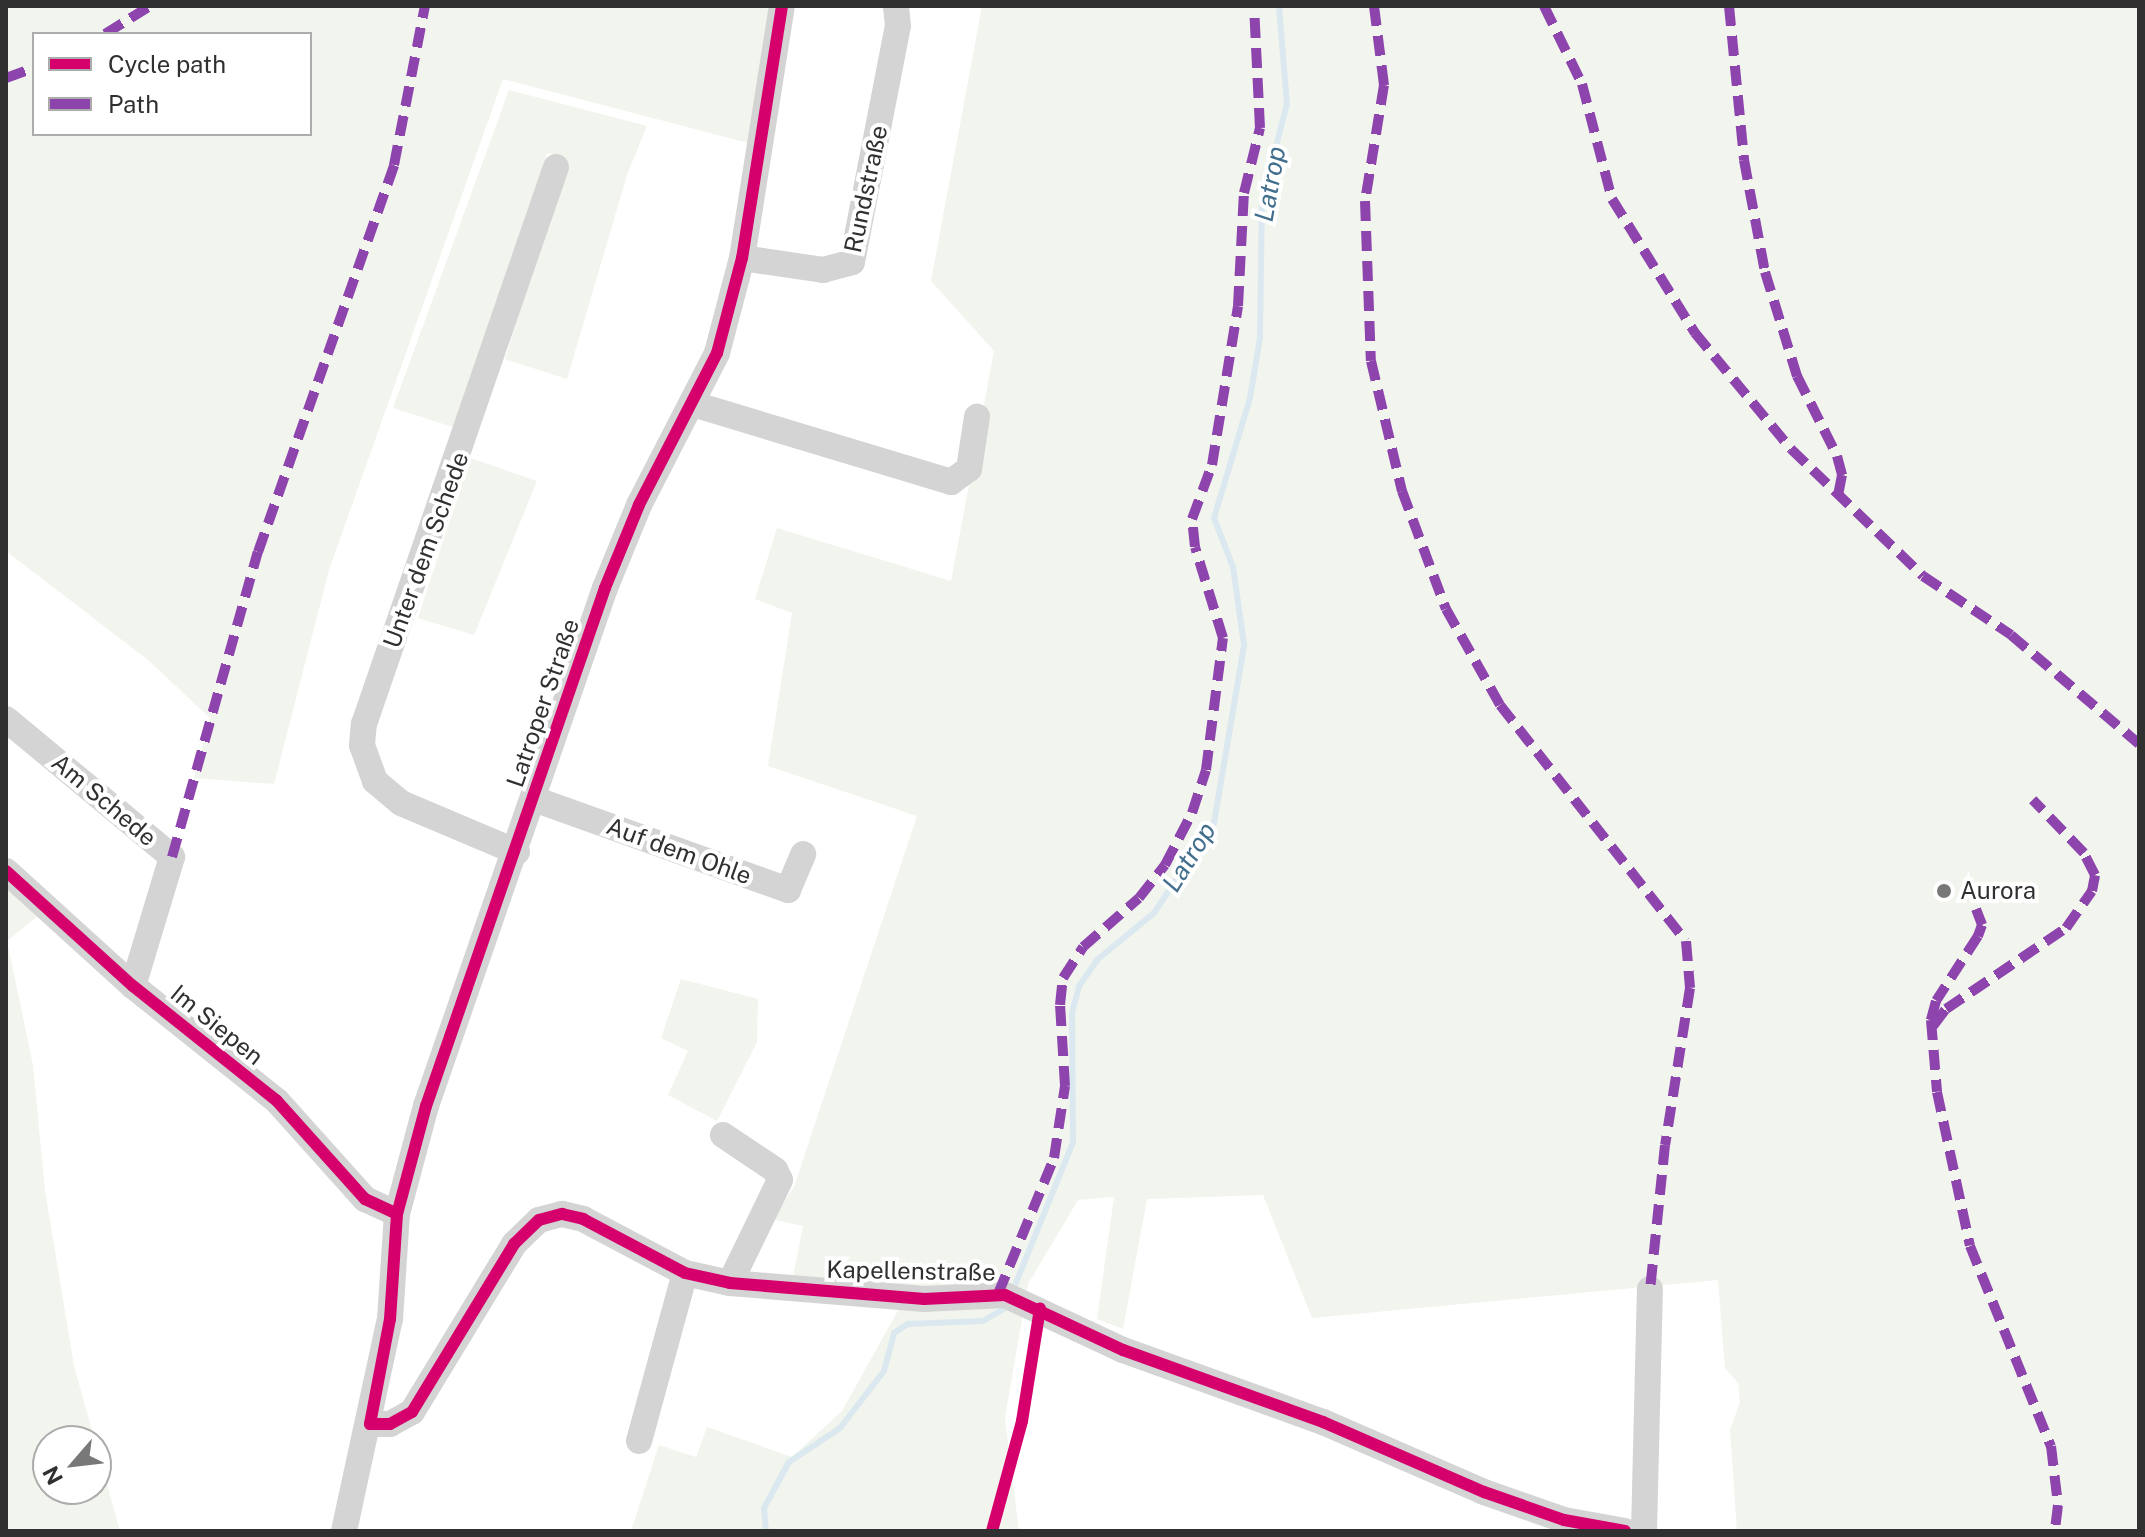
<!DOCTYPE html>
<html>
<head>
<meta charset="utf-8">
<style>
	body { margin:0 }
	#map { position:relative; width:2145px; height:1537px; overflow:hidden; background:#fff; font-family:"Public Sans",sans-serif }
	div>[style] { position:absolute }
	.green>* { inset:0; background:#f1f5ed }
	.stream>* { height:6px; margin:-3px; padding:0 3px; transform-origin:3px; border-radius:3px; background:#dbe8f0 }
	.minor>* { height:26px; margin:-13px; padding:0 13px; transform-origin:13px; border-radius:13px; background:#d4d4d4 }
	.quiet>* { height:10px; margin-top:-5px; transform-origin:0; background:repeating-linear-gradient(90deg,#8e44ad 0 20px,transparent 0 30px) }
	.cycleway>* { height:12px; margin:-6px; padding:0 6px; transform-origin:6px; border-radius:6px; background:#d6006c }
	.dots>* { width:22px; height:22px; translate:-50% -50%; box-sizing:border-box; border:4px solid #fff; border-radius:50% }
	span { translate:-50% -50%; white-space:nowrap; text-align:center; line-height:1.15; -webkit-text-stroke:8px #fff; paint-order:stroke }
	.street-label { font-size:24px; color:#303030 }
	.poi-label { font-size:24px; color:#303030 }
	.left { translate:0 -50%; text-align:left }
	.water-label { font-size:26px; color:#426e8d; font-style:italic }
	.frame { position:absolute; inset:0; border:8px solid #303030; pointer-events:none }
	.legend { position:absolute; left:32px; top:32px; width:280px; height:104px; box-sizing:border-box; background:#fff; border:2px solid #acacac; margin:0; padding:10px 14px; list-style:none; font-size:24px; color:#303030 }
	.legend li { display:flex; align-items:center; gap:16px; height:40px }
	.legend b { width:40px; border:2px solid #acacac }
	.north { position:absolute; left:32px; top:1425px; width:80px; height:80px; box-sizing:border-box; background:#fff; border:2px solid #acacac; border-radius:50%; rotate:242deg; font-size:22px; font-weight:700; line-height:32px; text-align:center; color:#303030 }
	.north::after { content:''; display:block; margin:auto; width:28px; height:36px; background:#787878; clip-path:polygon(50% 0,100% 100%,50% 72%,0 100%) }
</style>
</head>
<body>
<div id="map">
	<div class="green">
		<div style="clip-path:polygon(evenodd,6px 6px,776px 6px,752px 144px,503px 79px,329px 570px,274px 784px,194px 778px,210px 718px,148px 660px,6px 551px,6px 6px,34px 34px,310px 34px,310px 134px,34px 134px,34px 34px)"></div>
		<div style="clip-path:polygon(982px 6px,2139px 6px,2139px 1531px,1737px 1531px,1730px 1430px,1740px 1402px,1738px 1383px,1725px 1368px,1718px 1280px,1312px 1318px,1263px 1195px,1147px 1199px,1123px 1329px,1097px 1319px,1114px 1197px,1078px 1200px,1028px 1284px,1005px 1418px,1019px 1531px,631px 1531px,659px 1445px,696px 1457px,707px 1427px,792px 1457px,842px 1411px,910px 1289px,792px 1282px,803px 1226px,771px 1219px,794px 1187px,917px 816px,768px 766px,792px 613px,755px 599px,777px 528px,951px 581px,994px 351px,931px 281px)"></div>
		<div style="clip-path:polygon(509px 90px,647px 126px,627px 175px,567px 379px,505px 359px,567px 159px,547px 153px,487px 353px,453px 427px,393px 408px)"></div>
		<div style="clip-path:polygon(470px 458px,537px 481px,474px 635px,418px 618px)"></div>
		<div style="clip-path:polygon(evenodd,6px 884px,39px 915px,7px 941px,33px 1065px,45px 1191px,74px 1366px,120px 1531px,6px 1531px,6px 884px,48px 1441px,96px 1441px,96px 1489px,48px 1489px,48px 1441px)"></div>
		<div style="clip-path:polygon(681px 979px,758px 999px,757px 1042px,717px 1121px,668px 1095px,688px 1051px,661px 1038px)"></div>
	</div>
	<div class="stream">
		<div style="left:1013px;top:1290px;width:160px;rotate:-67.9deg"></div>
		<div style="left:1073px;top:1142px;width:129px;rotate:-90.4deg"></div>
		<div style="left:1072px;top:1013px;width:28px;rotate:-75deg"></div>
		<div style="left:1079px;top:986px;width:32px;rotate:-55deg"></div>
		<div style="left:1097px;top:960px;width:74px;rotate:-39.5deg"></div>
		<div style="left:1154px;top:913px;width:108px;rotate:-56.3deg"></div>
		<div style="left:1214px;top:823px;width:181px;rotate:-80.4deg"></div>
		<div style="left:1244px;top:645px;width:79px;rotate:-98deg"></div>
		<div style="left:1233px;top:567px;width:53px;rotate:-111.2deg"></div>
		<div style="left:1214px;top:518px;width:125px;rotate:-73.3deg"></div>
		<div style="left:1250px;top:398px;width:61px;rotate:-80.5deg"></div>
		<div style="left:1260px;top:338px;width:138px;rotate:-89.2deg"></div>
		<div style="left:1262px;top:200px;width:99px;rotate:-75.4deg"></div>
		<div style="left:1287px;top:104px;width:98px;rotate:-94.7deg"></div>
		<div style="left:766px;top:1531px;width:23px;rotate:-95deg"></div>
		<div style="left:764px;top:1508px;width:52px;rotate:-61.5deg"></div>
		<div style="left:789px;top:1462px;width:61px;rotate:-33.7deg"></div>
		<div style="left:840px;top:1428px;width:72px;rotate:-52.3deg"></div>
		<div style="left:884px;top:1371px;width:39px;rotate:-75deg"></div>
		<div style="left:894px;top:1333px;width:17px;rotate:-33deg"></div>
		<div style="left:908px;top:1324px;width:75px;rotate:-2.3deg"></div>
		<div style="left:983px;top:1321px;width:32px;rotate:-30deg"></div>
	</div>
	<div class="minor">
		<div style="left:742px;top:258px;width:82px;rotate:8.4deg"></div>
		<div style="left:823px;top:270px;width:30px;rotate:-15deg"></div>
		<div style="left:852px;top:262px;width:240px;rotate:-79deg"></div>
		<div style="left:898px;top:26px;width:20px;rotate:-96deg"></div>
		<div style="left:693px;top:404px;width:270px;rotate:16.8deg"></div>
		<div style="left:951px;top:482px;width:22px;rotate:-36deg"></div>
		<div style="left:969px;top:469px;width:53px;rotate:-81.3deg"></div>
		<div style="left:6px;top:719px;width:216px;rotate:39.7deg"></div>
		<div style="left:172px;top:857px;width:135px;rotate:106.8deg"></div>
		<div style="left:534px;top:799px;width:270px;rotate:19.7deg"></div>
		<div style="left:788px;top:890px;width:39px;rotate:-67deg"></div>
		<div style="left:517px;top:852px;width:126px;rotate:-157.1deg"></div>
		<div style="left:401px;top:803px;width:34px;rotate:-140deg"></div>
		<div style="left:375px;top:781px;width:38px;rotate:-110deg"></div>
		<div style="left:362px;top:745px;width:21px;rotate:-85deg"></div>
		<div style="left:364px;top:724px;width:589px;rotate:-70.98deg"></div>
		<div style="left:6px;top:871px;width:171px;rotate:42.2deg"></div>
		<div style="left:133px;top:986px;width:184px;rotate:38.6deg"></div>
		<div style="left:277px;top:1101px;width:132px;rotate:48.1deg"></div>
		<div style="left:365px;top:1199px;width:35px;rotate:25deg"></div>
		<div style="left:723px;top:1135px;width:63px;rotate:33.9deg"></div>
		<div style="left:775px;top:1170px;width:11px;rotate:63deg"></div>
		<div style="left:780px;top:1180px;width:114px;rotate:115.9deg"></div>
		<div style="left:370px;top:1424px;width:20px"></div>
		<div style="left:390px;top:1424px;width:25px;rotate:-29deg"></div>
		<div style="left:412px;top:1412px;width:197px;rotate:-58.7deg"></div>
		<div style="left:514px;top:1244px;width:35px;rotate:-44deg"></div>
		<div style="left:539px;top:1220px;width:24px;rotate:-15deg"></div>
		<div style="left:562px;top:1214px;width:22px;rotate:13deg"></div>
		<div style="left:583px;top:1219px;width:115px;rotate:27.9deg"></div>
		<div style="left:685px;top:1273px;width:46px;rotate:12.5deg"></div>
		<div style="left:730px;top:1283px;width:195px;rotate:4.7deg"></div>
		<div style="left:924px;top:1299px;width:81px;rotate:-2.8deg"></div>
		<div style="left:1005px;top:1295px;width:130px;rotate:25deg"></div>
		<div style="left:1123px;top:1350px;width:213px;rotate:19.8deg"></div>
		<div style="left:1323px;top:1422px;width:176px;rotate:23.5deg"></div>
		<div style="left:1484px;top:1492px;width:85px;rotate:19.3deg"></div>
		<div style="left:1564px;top:1520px;width:62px;rotate:10.2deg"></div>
		<div style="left:639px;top:1441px;width:174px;rotate:-74.7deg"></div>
		<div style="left:344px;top:1531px;width:217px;rotate:-77.8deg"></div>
		<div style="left:390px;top:1319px;width:105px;rotate:-86.2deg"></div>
		<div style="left:397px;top:1214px;width:112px;rotate:-75deg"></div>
		<div style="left:426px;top:1106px;width:548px;rotate:-70.94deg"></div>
		<div style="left:605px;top:588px;width:90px;rotate:-67.7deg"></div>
		<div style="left:639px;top:505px;width:171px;rotate:-62.8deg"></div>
		<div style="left:717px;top:353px;width:98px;rotate:-75.3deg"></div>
		<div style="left:742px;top:258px;width:255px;rotate:-81deg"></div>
		<div style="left:1644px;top:1531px;width:242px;rotate:-88.6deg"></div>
	</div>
	<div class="quiet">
		<div style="left:1374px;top:6px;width:80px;rotate:82.8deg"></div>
		<div style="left:1384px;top:85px;width:118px;rotate:99.3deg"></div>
		<div style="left:1365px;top:201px;width:160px;rotate:87.9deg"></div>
		<div style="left:1371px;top:361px;width:134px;rotate:76.6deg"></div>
		<div style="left:1402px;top:491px;width:126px;rotate:69.6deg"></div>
		<div style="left:1446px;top:609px;width:110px;rotate:60.6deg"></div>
		<div style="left:1500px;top:705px;width:300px;rotate:51.8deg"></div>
		<div style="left:1686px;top:941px;width:47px;rotate:85.1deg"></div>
		<div style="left:1690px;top:988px;width:159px;rotate:99deg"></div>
		<div style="left:1665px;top:1145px;width:145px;rotate:95.9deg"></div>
		<div style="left:1544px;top:6px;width:87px;rotate:64deg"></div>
		<div style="left:1582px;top:84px;width:119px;rotate:75.4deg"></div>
		<div style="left:1612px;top:199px;width:158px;rotate:58.2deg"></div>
		<div style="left:1695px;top:333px;width:151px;rotate:50.4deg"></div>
		<div style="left:1791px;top:449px;width:183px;rotate:43.9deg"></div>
		<div style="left:1923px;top:576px;width:106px;rotate:33.8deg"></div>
		<div style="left:2011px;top:635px;width:168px;rotate:40.4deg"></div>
		<div style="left:1729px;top:6px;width:155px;rotate:84.4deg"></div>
		<div style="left:1744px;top:160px;width:114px;rotate:79.4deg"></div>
		<div style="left:1765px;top:272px;width:109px;rotate:72.9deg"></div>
		<div style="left:1797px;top:376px;width:89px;rotate:63.4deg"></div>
		<div style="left:1837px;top:456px;width:20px;rotate:75deg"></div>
		<div style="left:1842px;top:475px;width:21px;rotate:101deg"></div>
		<div style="left:105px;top:34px;width:53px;rotate:-31.9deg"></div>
		<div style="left:6px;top:78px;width:30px;rotate:-20deg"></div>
		<div style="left:172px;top:857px;width:317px;rotate:-74.3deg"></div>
		<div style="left:258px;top:552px;width:410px;rotate:-70.6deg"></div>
		<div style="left:394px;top:165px;width:162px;rotate:-79deg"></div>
		<div style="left:1976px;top:909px;width:17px;rotate:69deg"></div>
		<div style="left:1982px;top:925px;width:12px;rotate:110deg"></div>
		<div style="left:1978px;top:936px;width:77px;rotate:122.9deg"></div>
		<div style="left:1936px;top:1001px;width:20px;rotate:105deg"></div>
		<div style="left:1931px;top:1020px;width:72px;rotate:85.2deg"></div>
		<div style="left:1937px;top:1092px;width:157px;rotate:77.9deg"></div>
		<div style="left:1970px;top:1246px;width:216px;rotate:68deg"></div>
		<div style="left:2051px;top:1446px;width:59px;rotate:83.2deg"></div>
		<div style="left:2058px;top:1505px;width:26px;rotate:97deg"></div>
		<div style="left:1933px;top:1026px;width:21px;rotate:-53deg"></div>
		<div style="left:1946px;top:1009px;width:145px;rotate:-34deg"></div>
		<div style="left:2066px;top:928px;width:45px;rotate:-54.9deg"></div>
		<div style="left:2092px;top:891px;width:16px;rotate:-79deg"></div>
		<div style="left:2095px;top:875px;width:25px;rotate:-117deg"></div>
		<div style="left:2084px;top:853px;width:74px;rotate:-133.9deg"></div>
		<div style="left:998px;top:1294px;width:147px;rotate:-67.6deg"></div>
		<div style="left:1054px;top:1158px;width:73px;rotate:-81.3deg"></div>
		<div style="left:1065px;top:1086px;width:81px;rotate:-93.5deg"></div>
		<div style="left:1060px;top:1005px;width:27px;rotate:-84deg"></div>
		<div style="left:1063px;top:978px;width:37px;rotate:-57deg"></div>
		<div style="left:1083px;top:947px;width:74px;rotate:-41.2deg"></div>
		<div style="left:1139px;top:898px;width:42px;rotate:-51.8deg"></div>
		<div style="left:1165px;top:865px;width:59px;rotate:-62.6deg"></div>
		<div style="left:1192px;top:813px;width:45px;rotate:-72deg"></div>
		<div style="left:1206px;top:770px;width:133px;rotate:-82.7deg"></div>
		<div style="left:1223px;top:638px;width:95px;rotate:-107.1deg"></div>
		<div style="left:1195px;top:547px;width:28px;rotate:-96deg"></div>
		<div style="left:1192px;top:519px;width:58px;rotate:-69.7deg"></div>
		<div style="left:1212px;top:465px;width:161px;rotate:-80.7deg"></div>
		<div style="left:1238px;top:306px;width:113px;rotate:-87deg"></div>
		<div style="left:1244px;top:193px;width:67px;rotate:-76.2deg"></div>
		<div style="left:1260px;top:128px;width:122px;rotate:-92.8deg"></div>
	</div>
	<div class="cycleway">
		<div style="left:782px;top:6px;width:255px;rotate:99deg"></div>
		<div style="left:742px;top:258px;width:98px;rotate:104.7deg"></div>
		<div style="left:717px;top:353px;width:171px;rotate:117.2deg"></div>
		<div style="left:639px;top:505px;width:90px;rotate:112.3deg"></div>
		<div style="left:605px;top:588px;width:548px;rotate:109.06deg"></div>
		<div style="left:426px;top:1106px;width:112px;rotate:105deg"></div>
		<div style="left:397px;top:1214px;width:105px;rotate:93.8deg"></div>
		<div style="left:390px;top:1319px;width:107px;rotate:100.8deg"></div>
		<div style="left:370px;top:1424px;width:20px"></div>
		<div style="left:390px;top:1424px;width:25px;rotate:-29deg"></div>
		<div style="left:412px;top:1412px;width:197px;rotate:-58.7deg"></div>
		<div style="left:514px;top:1244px;width:35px;rotate:-44deg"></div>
		<div style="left:539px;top:1220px;width:24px;rotate:-15deg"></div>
		<div style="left:562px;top:1214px;width:22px;rotate:13deg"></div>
		<div style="left:583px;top:1219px;width:115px;rotate:27.9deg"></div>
		<div style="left:685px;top:1273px;width:46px;rotate:12.5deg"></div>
		<div style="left:730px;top:1283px;width:195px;rotate:4.7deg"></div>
		<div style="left:924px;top:1299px;width:81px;rotate:-2.8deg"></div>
		<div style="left:1005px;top:1295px;width:130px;rotate:25deg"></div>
		<div style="left:1123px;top:1350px;width:213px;rotate:19.8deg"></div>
		<div style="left:1323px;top:1422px;width:176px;rotate:23.5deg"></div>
		<div style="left:1484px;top:1492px;width:85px;rotate:19.3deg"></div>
		<div style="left:1564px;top:1520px;width:62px;rotate:10.2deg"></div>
		<div style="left:6px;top:871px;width:171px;rotate:42.2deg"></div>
		<div style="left:133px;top:986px;width:184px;rotate:38.6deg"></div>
		<div style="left:277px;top:1101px;width:132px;rotate:48.1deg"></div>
		<div style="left:365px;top:1199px;width:35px;rotate:25deg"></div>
		<div style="left:992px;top:1531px;width:114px;rotate:-74.7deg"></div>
		<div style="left:1022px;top:1421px;width:114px;rotate:-80.9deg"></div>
	</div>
	<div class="dots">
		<div style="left:1944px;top:891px;background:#787878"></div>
	</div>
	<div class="street-label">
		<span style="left:866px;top:189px;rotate:-78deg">Rundstraße</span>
		<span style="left:426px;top:550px;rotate:-70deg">Unter dem Schede</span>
		<span style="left:543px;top:703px;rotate:-71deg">Latroper Straße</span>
		<span style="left:104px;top:800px;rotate:40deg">Am Schede</span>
		<span style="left:679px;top:851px;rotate:20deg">Auf dem Ohle</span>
		<span style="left:217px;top:1025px;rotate:39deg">Im Siepen</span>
		<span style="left:911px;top:1271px;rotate:1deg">Kapellenstraße</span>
	</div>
	<div class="poi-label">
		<span class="left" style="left:1960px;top:891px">Aurora</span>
	</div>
	<div class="water-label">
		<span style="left:1270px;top:184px;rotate:-80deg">Latrop</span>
		<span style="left:1189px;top:857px;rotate:-58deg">Latrop</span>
	</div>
	<div class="frame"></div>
	<ul class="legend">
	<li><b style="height:10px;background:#d6006c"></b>Cycle path</li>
	<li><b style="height:10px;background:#8e44ad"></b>Path</li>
	</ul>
	<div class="north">N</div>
</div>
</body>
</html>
